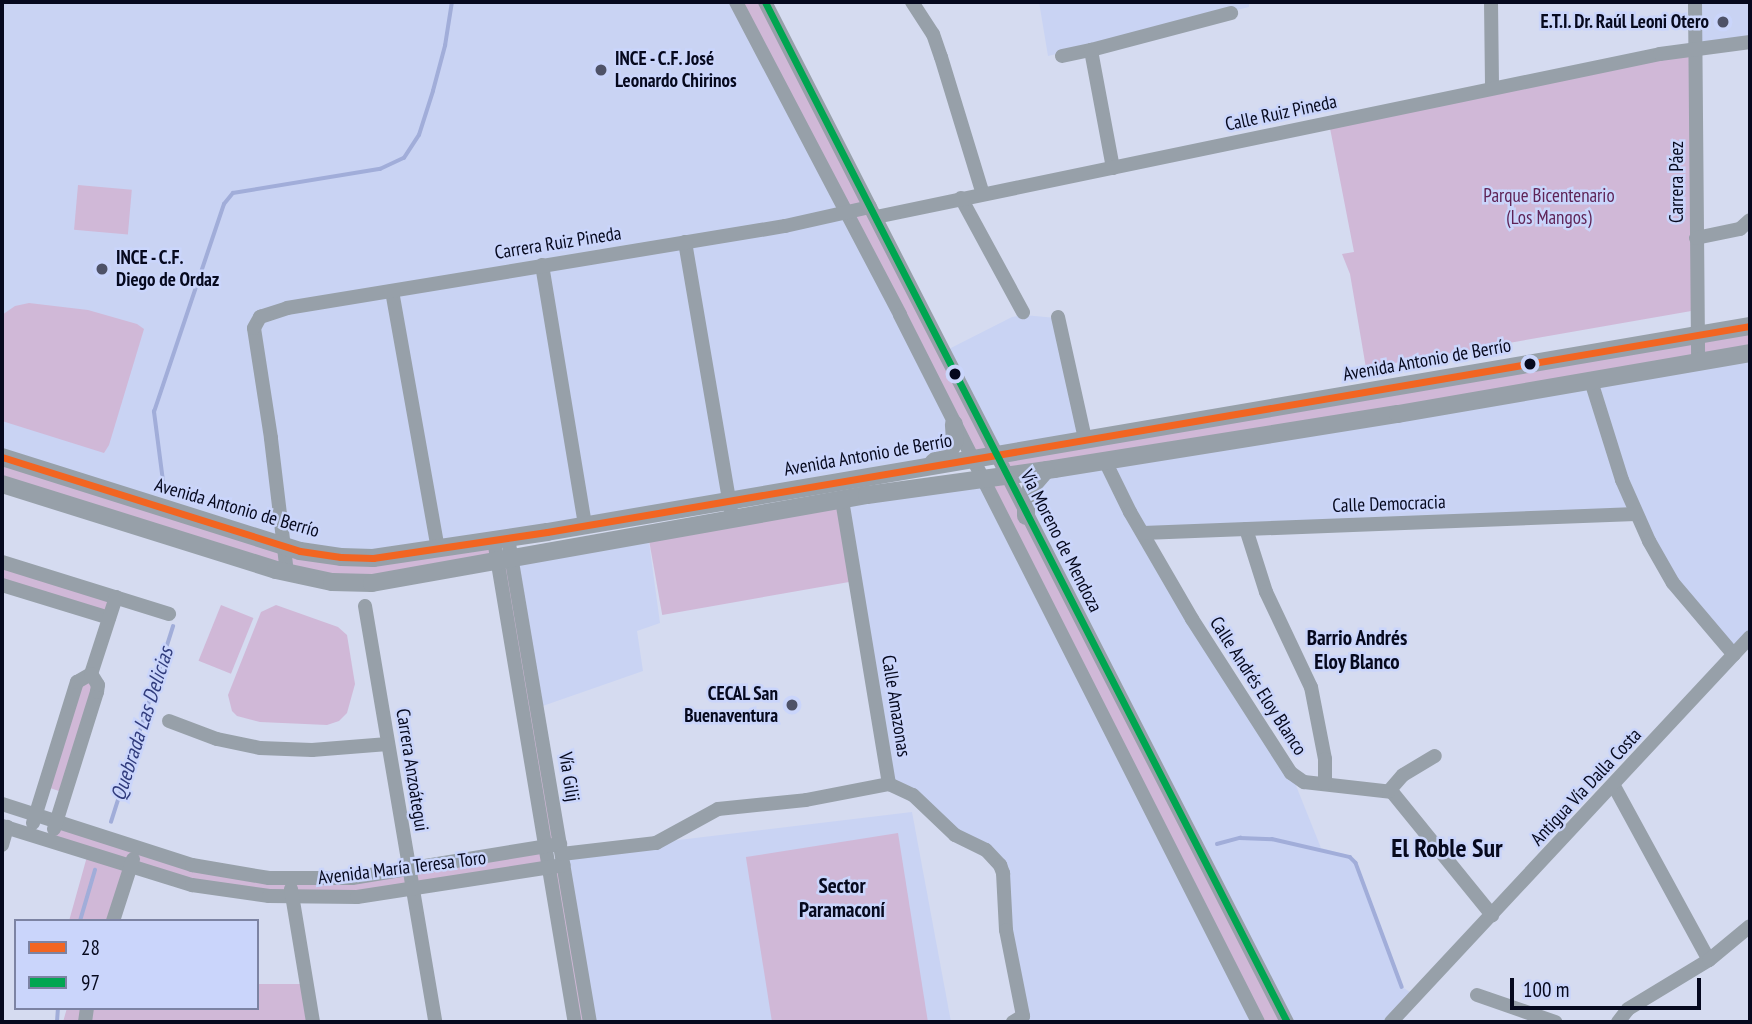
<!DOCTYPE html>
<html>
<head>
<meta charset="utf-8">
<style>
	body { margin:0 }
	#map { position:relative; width:1752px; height:1024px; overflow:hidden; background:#d5dbf0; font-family:"PT Sans Narrow",sans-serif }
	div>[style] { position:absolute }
	.built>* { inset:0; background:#c9d3f3; transform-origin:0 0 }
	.green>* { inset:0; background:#d0b8d7; transform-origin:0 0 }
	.stream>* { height:3.5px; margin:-1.75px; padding:0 1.75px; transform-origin:1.75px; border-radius:1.75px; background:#a1add9 }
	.minor>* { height:14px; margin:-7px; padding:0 7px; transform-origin:7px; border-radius:7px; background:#97a0a9 }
	.tertiary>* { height:18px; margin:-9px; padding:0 9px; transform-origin:9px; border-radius:9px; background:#97a0a9 }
	.bus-1>* { height:7px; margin:-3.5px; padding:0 3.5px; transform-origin:3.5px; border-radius:3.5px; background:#f26522 }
	.bus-2>* { height:7px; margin:-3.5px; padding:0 3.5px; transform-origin:3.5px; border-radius:3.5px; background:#00a651 }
	.dots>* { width:19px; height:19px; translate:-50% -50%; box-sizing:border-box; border:4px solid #cad5fb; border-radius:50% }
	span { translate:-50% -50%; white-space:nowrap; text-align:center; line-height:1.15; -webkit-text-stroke:5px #cad5fb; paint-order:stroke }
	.poi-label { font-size:19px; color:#06091e; font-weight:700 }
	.right { translate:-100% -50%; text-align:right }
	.left { translate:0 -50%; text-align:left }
	.street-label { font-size:19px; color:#06091e }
	.park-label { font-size:19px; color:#5f2457 }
	.neighbourhood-label { font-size:21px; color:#06091e; font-weight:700 }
	.water-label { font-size:21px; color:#313c7d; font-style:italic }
	.district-label { font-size:26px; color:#06091e; font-weight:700 }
	.frame { position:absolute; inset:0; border:4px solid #06091e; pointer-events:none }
	.legend { position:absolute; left:14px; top:919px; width:245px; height:91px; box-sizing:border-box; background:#cad5fb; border:2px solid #7c83a3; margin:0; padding:9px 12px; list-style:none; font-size:21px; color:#06091e }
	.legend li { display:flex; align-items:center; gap:14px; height:35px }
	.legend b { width:35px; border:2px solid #7c83a3 }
	.scale { position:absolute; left:1510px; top:978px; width:191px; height:32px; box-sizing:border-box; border:4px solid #06091e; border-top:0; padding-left:9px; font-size:21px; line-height:24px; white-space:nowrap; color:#06091e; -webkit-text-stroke:5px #cad5fb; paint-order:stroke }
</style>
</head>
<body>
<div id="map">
	<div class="built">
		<div style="clip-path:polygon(2px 2px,734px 2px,955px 433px,929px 466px,341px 557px,2px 455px)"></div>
		<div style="clip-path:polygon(1039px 2px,1249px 2px,1249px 7px,1048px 56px)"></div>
		<div style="left:1695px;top:2px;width:55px;height:46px"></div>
		<div style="clip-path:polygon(1023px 315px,1057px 318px,1082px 437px,996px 452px,945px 351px,1012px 317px)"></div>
		<div style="clip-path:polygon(1750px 353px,1750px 637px,1734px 655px,1688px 604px,1636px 514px,1144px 534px,1291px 773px,1321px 848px,1344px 854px,1356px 863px,1402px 987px,1415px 995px,1391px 1022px,1287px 1022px,1026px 503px,1037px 479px)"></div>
		<div style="clip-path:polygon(982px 480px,1255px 1017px,1246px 1022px,1013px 1022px,1017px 1019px,1000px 865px,889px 784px,842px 500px)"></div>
		<div style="clip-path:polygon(648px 535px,660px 623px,637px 631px,643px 671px,537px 708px,512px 560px)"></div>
		<div style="clip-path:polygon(912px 812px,951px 1022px,590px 1022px,562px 854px)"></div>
	</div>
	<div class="green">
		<div style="clip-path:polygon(736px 2px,765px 2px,993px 453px,972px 457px)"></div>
		<div style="clip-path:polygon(1695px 48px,1697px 310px,1366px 368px,1350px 274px,1342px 254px,1354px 252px,1329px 123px)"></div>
		<div style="left:78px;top:185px;width:54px;height:45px;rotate:5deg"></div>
		<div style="clip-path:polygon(29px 303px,88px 310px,137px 324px,144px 329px,109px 445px,104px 453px,2px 421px,2px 315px,15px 306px)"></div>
		<div style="clip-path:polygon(1750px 326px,1750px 353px,1006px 476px,1287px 1022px,1258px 1022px,982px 480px,1006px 476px,995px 454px)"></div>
		<div style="clip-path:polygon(2px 457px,320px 555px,494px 540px,497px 562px,512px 560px,560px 844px,546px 847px,549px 867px,564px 865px,590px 1022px,575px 1022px,549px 867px,379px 894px,269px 896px,131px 866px,113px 921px,69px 921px,88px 853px,50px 841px,56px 822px,192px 865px,290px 879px,545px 847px,497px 562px,350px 583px,2px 484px)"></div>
		<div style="left:842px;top:500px;width:82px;height:197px;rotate:80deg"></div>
		<div style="left:2px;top:562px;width:119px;height:23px;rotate:17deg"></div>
		<div style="left:221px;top:605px;width:35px;height:60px;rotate:22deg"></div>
		<div style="clip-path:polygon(276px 605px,338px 627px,347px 635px,355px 684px,347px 713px,339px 721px,327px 725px,260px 722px,237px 716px,232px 711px,228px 695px,261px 612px)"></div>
		<div style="clip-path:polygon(96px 679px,65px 793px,44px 786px,77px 682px)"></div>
		<div style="left:898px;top:833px;width:191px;height:154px;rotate:81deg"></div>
		<div style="clip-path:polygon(257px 984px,307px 984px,313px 1022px,63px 1022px,67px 1008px,257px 1008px)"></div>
	</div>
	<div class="stream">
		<div style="left:164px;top:489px;width:78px;rotate:-97.4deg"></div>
		<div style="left:154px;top:412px;width:219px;rotate:-71.4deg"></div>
		<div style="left:224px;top:204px;width:14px;rotate:-51deg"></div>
		<div style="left:233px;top:193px;width:149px;rotate:-9.3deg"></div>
		<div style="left:380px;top:169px;width:26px;rotate:-25deg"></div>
		<div style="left:404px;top:158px;width:27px;rotate:-57deg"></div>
		<div style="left:419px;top:135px;width:46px;rotate:-72.3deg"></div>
		<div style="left:433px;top:91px;width:47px;rotate:-75.1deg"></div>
		<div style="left:445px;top:46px;width:45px;rotate:-81deg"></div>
		<div style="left:111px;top:822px;width:205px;rotate:-72.4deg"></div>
		<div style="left:1217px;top:844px;width:24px;rotate:-15deg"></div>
		<div style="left:1240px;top:838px;width:32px;rotate:2deg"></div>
		<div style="left:1272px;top:839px;width:80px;rotate:13deg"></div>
		<div style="left:1350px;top:857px;width:8px;rotate:45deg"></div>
		<div style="left:1356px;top:863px;width:132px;rotate:69.6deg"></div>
		<div style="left:80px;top:921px;width:53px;rotate:-73.6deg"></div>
		<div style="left:57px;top:1022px;width:14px;rotate:-86deg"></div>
		<div style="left:1460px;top:1022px;width:1px"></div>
	</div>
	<div class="minor">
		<div style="left:736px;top:2px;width:353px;rotate:62.3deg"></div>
		<div style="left:900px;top:315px;width:792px;rotate:63.14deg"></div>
		<div style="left:765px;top:2px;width:1146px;rotate:62.9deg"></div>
		<div style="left:912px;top:2px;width:38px;rotate:57deg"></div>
		<div style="left:933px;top:34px;width:24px;rotate:71deg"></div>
		<div style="left:941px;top:57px;width:143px;rotate:73deg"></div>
		<div style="left:1491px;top:2px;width:86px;rotate:89.3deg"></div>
		<div style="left:1695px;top:2px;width:360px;rotate:89.5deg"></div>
		<div style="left:1062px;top:56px;width:30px;rotate:-12deg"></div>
		<div style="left:1113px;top:168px;width:120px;rotate:-100.6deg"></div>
		<div style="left:1091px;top:50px;width:145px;rotate:-14.8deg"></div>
		<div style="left:961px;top:198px;width:130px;rotate:61.5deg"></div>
		<div style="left:876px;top:217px;width:801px;rotate:-11.74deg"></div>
		<div style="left:1660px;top:54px;width:91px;rotate:-7.6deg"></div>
		<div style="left:1696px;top:238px;width:45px;rotate:-11.6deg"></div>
		<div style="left:1740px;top:229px;width:13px;rotate:-42deg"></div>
		<div style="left:685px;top:242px;width:272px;rotate:80.3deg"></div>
		<div style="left:542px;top:265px;width:264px;rotate:80.6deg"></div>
		<div style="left:392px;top:291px;width:262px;rotate:79.9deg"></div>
		<div style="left:1058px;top:317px;width:125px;rotate:77.5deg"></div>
		<div style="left:1591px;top:381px;width:104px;rotate:72.6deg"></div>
		<div style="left:1622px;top:480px;width:67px;rotate:66.1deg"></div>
		<div style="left:1649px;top:541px;width:48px;rotate:60.3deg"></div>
		<div style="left:1673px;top:583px;width:94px;rotate:49.7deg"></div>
		<div style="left:1105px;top:461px;width:57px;rotate:63.9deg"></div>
		<div style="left:1130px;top:512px;width:124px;rotate:59.9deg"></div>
		<div style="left:1192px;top:619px;width:183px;rotate:57.3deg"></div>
		<div style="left:1291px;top:773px;width:16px;rotate:35deg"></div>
		<div style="left:1304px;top:782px;width:89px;rotate:6.5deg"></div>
		<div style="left:1392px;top:792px;width:159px;rotate:50.9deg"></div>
		<div style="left:842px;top:500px;width:288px;rotate:80.6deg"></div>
		<div style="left:1246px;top:529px;width:66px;rotate:72.4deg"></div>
		<div style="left:1266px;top:592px;width:105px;rotate:64.7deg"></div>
		<div style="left:1311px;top:687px;width:73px;rotate:79deg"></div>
		<div style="left:1325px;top:759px;width:25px;rotate:90deg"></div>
		<div style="left:1143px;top:533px;width:493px;rotate:-2.2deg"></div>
		<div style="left:508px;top:538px;width:491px;rotate:80.4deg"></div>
		<div style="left:494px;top:540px;width:489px;rotate:80.5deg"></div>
		<div style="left:2px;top:562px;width:175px;rotate:17.3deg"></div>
		<div style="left:287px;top:573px;width:136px;rotate:-96.8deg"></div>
		<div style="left:271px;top:438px;width:111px;rotate:-98.8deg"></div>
		<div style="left:254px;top:328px;width:13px;rotate:-61deg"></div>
		<div style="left:260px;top:317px;width:28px;rotate:-18deg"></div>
		<div style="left:287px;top:308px;width:505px;rotate:-9.35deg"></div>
		<div style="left:785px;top:226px;width:87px;rotate:-12.6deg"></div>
		<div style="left:2px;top:585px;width:112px;rotate:17.1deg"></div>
		<div style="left:365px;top:606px;width:422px;rotate:80.4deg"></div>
		<div style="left:91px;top:674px;width:81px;rotate:-72deg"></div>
		<div style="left:169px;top:721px;width:51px;rotate:20.6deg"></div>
		<div style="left:217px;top:739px;width:44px;rotate:11.8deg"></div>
		<div style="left:260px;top:748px;width:52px;rotate:2.2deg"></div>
		<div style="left:312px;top:750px;width:76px;rotate:-4.5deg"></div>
		<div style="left:889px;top:784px;width:26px;rotate:25deg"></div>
		<div style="left:913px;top:795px;width:58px;rotate:43.6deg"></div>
		<div style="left:955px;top:835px;width:34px;rotate:26deg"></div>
		<div style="left:986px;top:850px;width:21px;rotate:47deg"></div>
		<div style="left:1000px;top:865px;width:9px;rotate:69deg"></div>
		<div style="left:1003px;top:873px;width:57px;rotate:87deg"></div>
		<div style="left:1006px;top:930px;width:88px;rotate:78.8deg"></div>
		<div style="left:1023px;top:1016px;width:12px;rotate:149deg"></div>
		<div style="left:1614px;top:786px;width:198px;rotate:61.4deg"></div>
		<div style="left:1389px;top:791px;width:21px;rotate:-49deg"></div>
		<div style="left:1403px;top:775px;width:37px;rotate:-31deg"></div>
		<div style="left:2px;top:804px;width:200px;rotate:17.8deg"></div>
		<div style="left:192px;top:865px;width:78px;rotate:9.6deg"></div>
		<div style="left:269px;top:878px;width:83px"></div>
		<div style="left:352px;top:878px;width:211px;rotate:-9.3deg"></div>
		<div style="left:33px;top:823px;width:148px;rotate:-72.7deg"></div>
		<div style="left:77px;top:682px;width:16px;rotate:-30deg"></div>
		<div style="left:2px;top:826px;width:199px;rotate:17.3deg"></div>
		<div style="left:192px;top:885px;width:78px;rotate:8.1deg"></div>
		<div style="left:269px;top:896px;width:88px;rotate:0.7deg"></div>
		<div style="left:357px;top:897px;width:209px;rotate:-8.8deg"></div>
		<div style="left:54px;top:829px;width:144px;rotate:-72.6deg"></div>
		<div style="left:97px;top:692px;width:7px;rotate:-82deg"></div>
		<div style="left:98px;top:685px;width:13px;rotate:-122deg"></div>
		<div style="left:2px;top:845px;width:19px;rotate:-74deg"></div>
		<div style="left:562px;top:854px;width:95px;rotate:-6.7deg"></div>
		<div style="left:656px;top:843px;width:71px;rotate:-28.7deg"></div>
		<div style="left:718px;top:809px;width:88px;rotate:-5.8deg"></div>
		<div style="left:806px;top:800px;width:85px;rotate:-10.9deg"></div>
		<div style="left:291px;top:889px;width:135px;rotate:80.6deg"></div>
		<div style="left:113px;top:921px;width:65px;rotate:-72.1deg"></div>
		<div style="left:1477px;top:995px;width:83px;rotate:19.1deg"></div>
		<div style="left:85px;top:1022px;width:14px;rotate:-82deg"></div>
		<div style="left:1391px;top:1022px;width:526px;rotate:-47deg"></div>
		<div style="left:1618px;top:1022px;width:16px;rotate:-52deg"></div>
		<div style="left:1628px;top:1009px;width:95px;rotate:-31.2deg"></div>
		<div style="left:1709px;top:960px;width:53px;rotate:-39.7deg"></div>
	</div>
	<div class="tertiary">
		<div style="left:2px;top:457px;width:312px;rotate:17.5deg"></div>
		<div style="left:300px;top:551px;width:41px;rotate:8.3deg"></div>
		<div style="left:341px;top:557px;width:32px;rotate:2deg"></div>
		<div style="left:373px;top:558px;width:176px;rotate:-8.5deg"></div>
		<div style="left:547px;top:532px;width:1221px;rotate:-9.72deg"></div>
		<div style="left:933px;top:463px;width:23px;rotate:-40deg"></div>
		<div style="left:951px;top:448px;width:9px;rotate:-63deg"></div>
		<div style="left:955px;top:440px;width:16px;rotate:-94deg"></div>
		<div style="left:2px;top:484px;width:287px;rotate:17.4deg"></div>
		<div style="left:276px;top:570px;width:57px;rotate:12.1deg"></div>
		<div style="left:332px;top:582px;width:40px;rotate:1.4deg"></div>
		<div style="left:372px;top:583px;width:503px;rotate:-10.08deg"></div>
		<div style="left:867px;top:495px;width:189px;rotate:-7.9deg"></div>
		<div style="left:1054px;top:469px;width:348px;rotate:-9.1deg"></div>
		<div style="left:1398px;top:414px;width:357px;rotate:-9.8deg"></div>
		<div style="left:1026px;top:516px;width:13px;rotate:-90deg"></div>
		<div style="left:1026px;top:503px;width:18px;rotate:-71deg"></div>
		<div style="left:1032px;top:486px;width:21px;rotate:-49deg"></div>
	</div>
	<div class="bus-1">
		<div style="left:2px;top:457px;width:312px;rotate:17.5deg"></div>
		<div style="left:300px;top:551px;width:41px;rotate:8.3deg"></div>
		<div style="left:341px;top:557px;width:32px;rotate:2deg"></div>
		<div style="left:373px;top:558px;width:176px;rotate:-8.5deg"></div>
		<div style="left:547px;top:532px;width:1221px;rotate:-9.72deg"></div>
	</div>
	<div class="bus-2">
		<div style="left:765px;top:2px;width:1146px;rotate:62.9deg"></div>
	</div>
	<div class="dots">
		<div style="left:1723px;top:22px;background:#4e5268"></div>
		<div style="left:601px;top:70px;background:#4e5268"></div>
		<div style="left:102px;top:269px;background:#4e5268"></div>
		<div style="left:1530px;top:364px;background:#06091e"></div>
		<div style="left:955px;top:374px;background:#06091e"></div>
		<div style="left:792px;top:705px;background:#4e5268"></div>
	</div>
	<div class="poi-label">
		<span class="right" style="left:1709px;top:22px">E.T.I. Dr. Raúl Leoni Otero</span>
		<span class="left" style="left:615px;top:70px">INCE - C.F. José<br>Leonardo Chirinos</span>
		<span class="left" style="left:116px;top:269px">INCE - C.F.<br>Diego de Ordaz</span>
		<span class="right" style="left:778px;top:705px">CECAL San<br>Buenaventura</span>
	</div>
	<div class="street-label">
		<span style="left:1281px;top:113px;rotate:-12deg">Calle Ruiz Pineda</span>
		<span style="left:1677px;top:182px;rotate:-90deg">Carrera Páez</span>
		<span style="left:558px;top:243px;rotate:-9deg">Carrera Ruiz Pineda</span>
		<span style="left:1427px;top:360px;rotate:-10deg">Avenida Antonio de Berrío</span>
		<span style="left:868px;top:455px;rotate:-10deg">Avenida Antonio de Berrío</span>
		<span style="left:1389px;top:504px;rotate:-2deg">Calle Democracia</span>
		<span style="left:237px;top:508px;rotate:16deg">Avenida Antonio de Berrío</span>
		<span style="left:1061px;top:541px;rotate:63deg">Vía Moreno de Mendoza</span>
		<span style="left:1258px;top:686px;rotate:57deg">Calle Andrés Eloy Blanco</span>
		<span style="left:896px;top:706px;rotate:81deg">Calle Amazonas</span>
		<span style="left:412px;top:770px;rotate:81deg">Carrera Anzoátegui</span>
		<span style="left:569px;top:777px;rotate:81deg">Vía Gilij</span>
		<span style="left:1586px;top:787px;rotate:-47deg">Antigua Vía Dalla Costa</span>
		<span style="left:402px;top:868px;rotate:-7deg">Avenida María Teresa Toro</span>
	</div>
	<div class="park-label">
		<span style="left:1549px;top:207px">Parque Bicentenario<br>(Los Mangos)</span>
	</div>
	<div class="neighbourhood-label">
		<span style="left:1357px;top:650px">Barrio Andrés<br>Eloy Blanco</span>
		<span style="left:842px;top:898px">Sector<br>Paramaconí</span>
	</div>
	<div class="water-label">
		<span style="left:142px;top:724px;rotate:-72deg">Quebrada Las Delicias</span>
	</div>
	<div class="district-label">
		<span style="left:1447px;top:848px">El Roble Sur</span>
	</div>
	<div class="frame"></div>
	<ul class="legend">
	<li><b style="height:9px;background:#f26522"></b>28</li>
	<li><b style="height:9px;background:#00a651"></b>97</li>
	</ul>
	<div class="scale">100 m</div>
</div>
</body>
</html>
